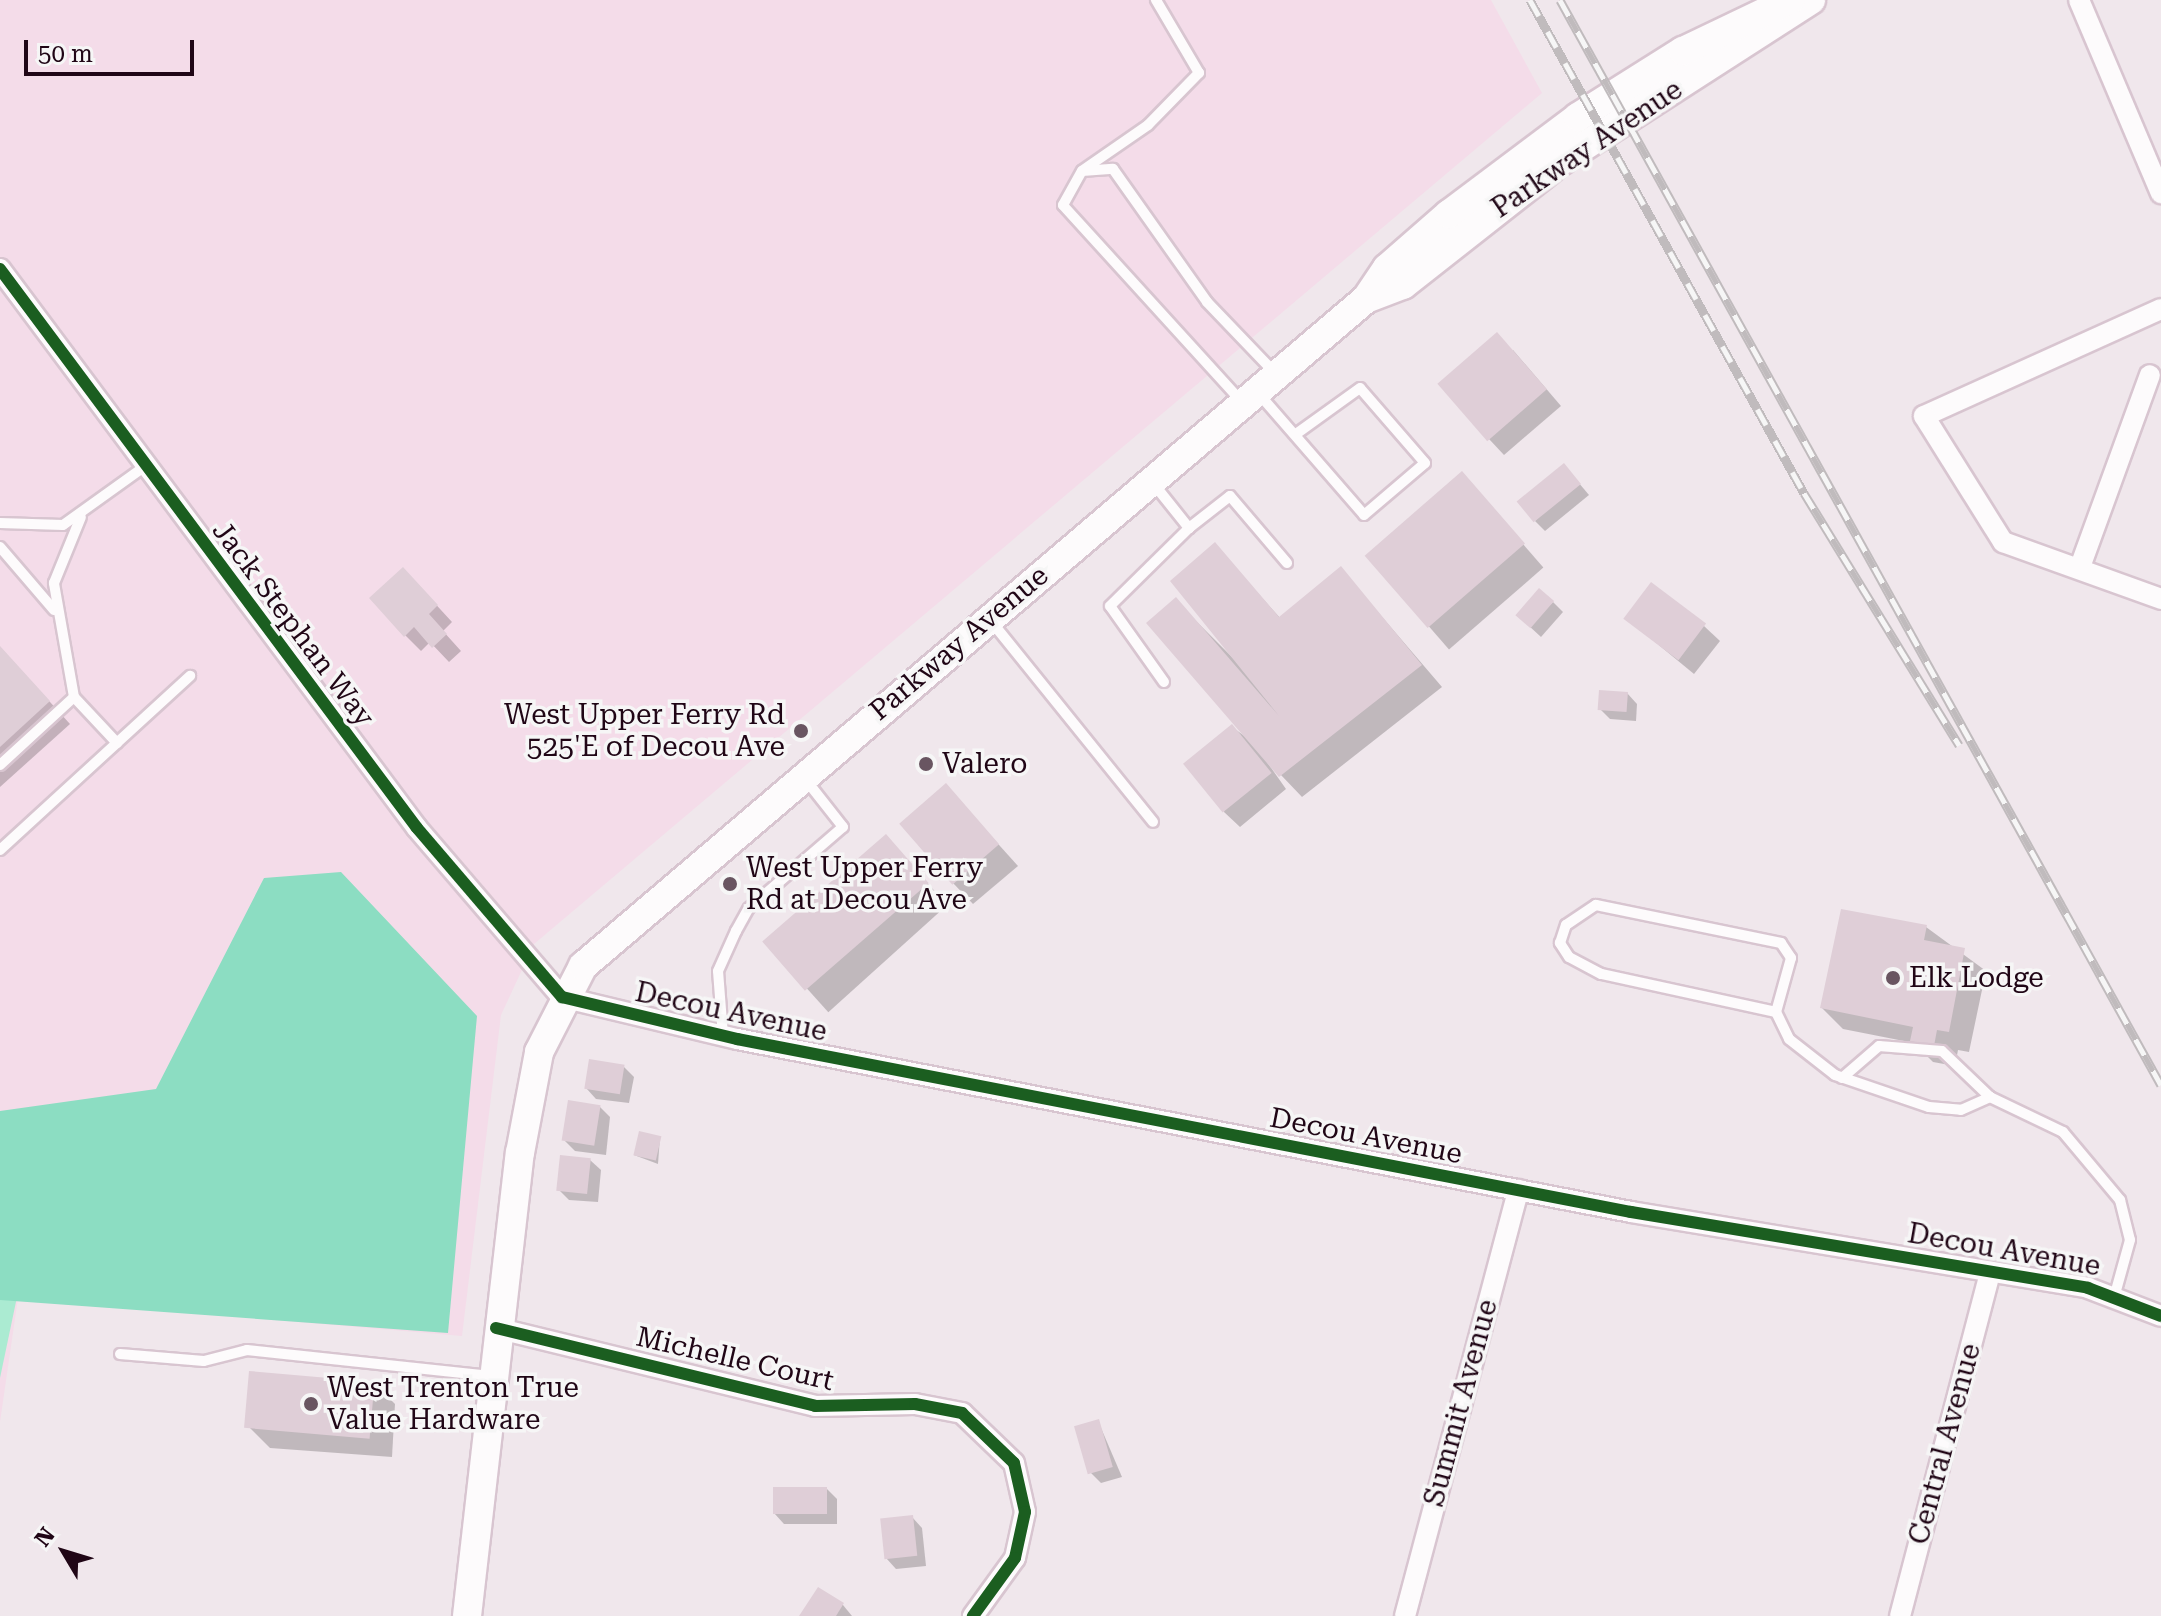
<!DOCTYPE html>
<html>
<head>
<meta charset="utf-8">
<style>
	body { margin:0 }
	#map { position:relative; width:2161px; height:1616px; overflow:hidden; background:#f0e7ec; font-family:"Roboto Serif",serif }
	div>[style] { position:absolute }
	.built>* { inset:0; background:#f4dce9 }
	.green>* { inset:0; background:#abebd2 }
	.forest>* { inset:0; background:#8cddc2 }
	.shadow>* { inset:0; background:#0003; transform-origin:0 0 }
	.building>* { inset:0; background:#dfced7; transform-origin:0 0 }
	.roads { filter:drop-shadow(2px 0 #d8c5d0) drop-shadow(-2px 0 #d8c5d0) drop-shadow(0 2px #d8c5d0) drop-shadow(0 -2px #d8c5d0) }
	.lane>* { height:10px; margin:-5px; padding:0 5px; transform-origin:5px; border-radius:5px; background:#fdfbfc }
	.street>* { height:20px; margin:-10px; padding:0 10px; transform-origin:10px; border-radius:10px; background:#fdfbfc }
	.secondary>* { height:28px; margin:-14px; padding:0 14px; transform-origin:14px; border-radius:14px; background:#fdfbfc }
	.rail>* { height:9px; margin-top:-4.5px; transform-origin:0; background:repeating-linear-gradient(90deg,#f6f6f6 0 18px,#c0bbbd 0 36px); box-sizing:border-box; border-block:2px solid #c0bbbd }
	.cycleway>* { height:12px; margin:-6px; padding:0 6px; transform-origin:6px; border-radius:6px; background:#1b5e20 }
	.dots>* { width:22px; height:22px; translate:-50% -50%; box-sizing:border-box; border:4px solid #f6f6f6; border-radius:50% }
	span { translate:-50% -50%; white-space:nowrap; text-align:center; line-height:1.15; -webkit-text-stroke:7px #f6f6f6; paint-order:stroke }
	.street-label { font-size:28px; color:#200616 }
	.poi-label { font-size:28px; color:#200616 }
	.right { translate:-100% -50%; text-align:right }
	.left { translate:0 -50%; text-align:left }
	.north { position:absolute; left:24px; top:1512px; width:80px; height:80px; -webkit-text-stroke:6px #f6f6f6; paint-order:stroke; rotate:308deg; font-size:22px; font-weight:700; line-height:32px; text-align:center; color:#200616 }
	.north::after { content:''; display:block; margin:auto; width:28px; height:36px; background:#200616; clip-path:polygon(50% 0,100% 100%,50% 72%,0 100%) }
	.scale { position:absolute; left:24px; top:40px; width:170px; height:36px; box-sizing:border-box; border:4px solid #200616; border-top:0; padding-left:10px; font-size:24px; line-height:28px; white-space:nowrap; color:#200616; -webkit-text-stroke:6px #f6f6f6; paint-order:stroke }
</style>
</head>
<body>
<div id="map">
	<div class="built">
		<div style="clip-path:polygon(0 0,1491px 0,1542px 93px,534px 944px,501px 1015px,462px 1336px,18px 1298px,0 1422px)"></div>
	</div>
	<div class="green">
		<div style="clip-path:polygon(17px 1297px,0 1378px,0 1300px)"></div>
	</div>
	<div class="forest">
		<div style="clip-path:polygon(341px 872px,477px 1016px,448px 1333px,0 1300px,0 1111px,156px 1089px,264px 878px)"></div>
	</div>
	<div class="shadow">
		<div style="clip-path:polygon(1513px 350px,1561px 406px,1504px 455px,1489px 439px)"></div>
		<div style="left:1462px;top:474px;width:124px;height:125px;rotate:49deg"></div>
		<div style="clip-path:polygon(1573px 476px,1589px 495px,1545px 531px,1535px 521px)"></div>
		<div style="clip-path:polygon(1215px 545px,1281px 619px,1341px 569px,1442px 687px,1302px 797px,1262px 755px,1286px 789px,1240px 827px,1224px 812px,1232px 727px,1250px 740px,1196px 621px,1244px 669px)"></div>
		<div style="clip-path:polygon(418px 585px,452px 622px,443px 631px,461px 651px,449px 662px,430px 642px,421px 651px,405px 635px)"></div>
		<div style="clip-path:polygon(1553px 602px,1563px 612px,1541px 637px,1528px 625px)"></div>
		<div style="clip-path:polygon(1626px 618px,1704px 626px,1720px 641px,1694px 674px)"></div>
		<div style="clip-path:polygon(0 647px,70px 724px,0 787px)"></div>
		<div style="clip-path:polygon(1627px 693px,1637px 704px,1636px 721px,1610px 719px,1600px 709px)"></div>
		<div style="clip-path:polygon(946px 786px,1018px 866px,973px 904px,953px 883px)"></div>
		<div style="left:885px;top:836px;width:93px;height:160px;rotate:48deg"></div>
		<div style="clip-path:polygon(1926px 927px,1986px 971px,1969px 1052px,1958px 1050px,1955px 1066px,1933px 1062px,1914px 1043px,1843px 1029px,1822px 1008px)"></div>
		<div style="clip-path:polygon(624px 1067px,634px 1077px,629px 1103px,596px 1099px,586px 1088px)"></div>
		<div style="clip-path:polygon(600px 1107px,610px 1117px,606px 1155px,575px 1151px,565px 1141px)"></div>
		<div style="clip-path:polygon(660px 1137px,658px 1164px,634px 1155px)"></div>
		<div style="clip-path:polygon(590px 1160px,601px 1170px,598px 1202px,569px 1200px,559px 1190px)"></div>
		<div style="clip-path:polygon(374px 1383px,395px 1404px,392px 1457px,270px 1448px,249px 1427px)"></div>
		<div style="clip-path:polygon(1098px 1421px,1122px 1477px,1101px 1483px,1091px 1473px)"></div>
		<div style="clip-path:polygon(827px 1489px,837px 1499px,837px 1524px,784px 1524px,774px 1513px)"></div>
		<div style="clip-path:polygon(912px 1517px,922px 1528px,926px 1566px,896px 1569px,886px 1558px)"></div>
		<div style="clip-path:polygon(819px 1590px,843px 1605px,852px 1616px,802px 1616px)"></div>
	</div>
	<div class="building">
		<div style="left:1497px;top:332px;width:76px;height:79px;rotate:49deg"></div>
		<div style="left:1564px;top:463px;width:27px;height:61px;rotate:51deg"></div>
		<div style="left:1462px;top:471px;width:96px;height:129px;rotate:49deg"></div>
		<div style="clip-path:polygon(1215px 542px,1279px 617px,1341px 566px,1422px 665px,1279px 777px,1146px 623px,1176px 597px,1279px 716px,1170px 581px)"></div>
		<div style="clip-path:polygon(403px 567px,438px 605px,429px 614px,447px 634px,432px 648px,414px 627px,404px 637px,369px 598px)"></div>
		<div style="left:1651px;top:582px;width:69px;height:46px;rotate:37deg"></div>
		<div style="left:1539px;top:588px;width:20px;height:36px;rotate:41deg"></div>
		<div style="clip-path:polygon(0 646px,50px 701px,0 747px)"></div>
		<div style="left:1599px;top:690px;width:29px;height:20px;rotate:4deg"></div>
		<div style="left:1232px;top:724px;width:63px;height:63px;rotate:51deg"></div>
		<div style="left:946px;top:783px;width:81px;height:62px;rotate:49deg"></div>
		<div style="left:886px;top:834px;width:65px;height:164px;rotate:49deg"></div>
		<div style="clip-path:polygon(1841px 909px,1927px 925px,1924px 940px,1965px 948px,1949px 1032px,1937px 1030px,1934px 1046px,1910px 1041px,1913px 1027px,1820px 1008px)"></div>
		<div style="left:589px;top:1059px;width:36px;height:30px;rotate:9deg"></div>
		<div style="left:568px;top:1100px;width:33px;height:41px;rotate:9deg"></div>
		<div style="left:639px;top:1131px;width:23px;height:25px;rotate:13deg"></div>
		<div style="left:560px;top:1155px;width:31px;height:36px;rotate:6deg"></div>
		<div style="left:249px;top:1371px;width:126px;height:57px;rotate:5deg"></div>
		<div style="left:1099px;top:1419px;width:50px;height:26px;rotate:74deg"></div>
		<div style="left:773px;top:1487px;width:54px;height:27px"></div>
		<div style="left:913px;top:1515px;width:41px;height:33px;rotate:84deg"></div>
		<div style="clip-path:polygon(818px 1587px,844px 1603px,836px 1616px,799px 1616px)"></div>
	</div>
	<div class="roads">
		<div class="lane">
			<div style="left:1083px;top:170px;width:79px;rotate:-34.7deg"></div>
			<div style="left:1148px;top:125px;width:73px;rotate:-45.6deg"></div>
			<div style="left:1199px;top:73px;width:85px;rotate:-120.5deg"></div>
			<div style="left:1259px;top:394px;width:160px;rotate:49deg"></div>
			<div style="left:1364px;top:515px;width:80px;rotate:-40.4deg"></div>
			<div style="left:1425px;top:463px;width:99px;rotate:-130.9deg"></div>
			<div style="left:1360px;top:388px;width:79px;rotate:144.3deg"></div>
			<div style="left:1242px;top:402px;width:266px;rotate:-132.3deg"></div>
			<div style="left:1063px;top:205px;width:39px;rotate:-61deg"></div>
			<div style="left:1082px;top:171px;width:31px;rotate:-4deg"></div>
			<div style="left:1113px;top:169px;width:163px;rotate:54.7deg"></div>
			<div style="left:1207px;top:302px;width:100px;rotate:46.2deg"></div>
			<div style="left:1153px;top:483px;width:58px;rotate:51.3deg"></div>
			<div style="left:1189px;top:528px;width:52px;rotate:-38deg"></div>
			<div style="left:1230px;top:496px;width:88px;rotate:49.6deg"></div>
			<div style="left:0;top:523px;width:63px;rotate:1.8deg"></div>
			<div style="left:63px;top:525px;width:100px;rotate:-35.6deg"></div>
			<div style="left:0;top:547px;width:83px;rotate:49.4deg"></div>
			<div style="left:991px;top:621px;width:258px;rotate:51.1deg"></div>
			<div style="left:1164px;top:682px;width:93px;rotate:-125.4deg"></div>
			<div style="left:1110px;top:606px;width:111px;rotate:-44.6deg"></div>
			<div style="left:74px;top:697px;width:63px;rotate:46.9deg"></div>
			<div style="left:0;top:765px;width:100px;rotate:-42.6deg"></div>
			<div style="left:74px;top:697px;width:116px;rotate:-100deg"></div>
			<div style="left:54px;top:583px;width:71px;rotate:-67.8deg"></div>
			<div style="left:0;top:850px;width:258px;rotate:-42.5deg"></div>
			<div style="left:1776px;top:1012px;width:179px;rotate:-167.7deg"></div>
			<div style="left:1601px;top:974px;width:36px;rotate:-152deg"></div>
			<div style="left:1569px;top:957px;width:17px;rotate:-123deg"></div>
			<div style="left:1560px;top:943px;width:19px;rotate:-72deg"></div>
			<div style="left:1566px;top:925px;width:36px;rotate:-34deg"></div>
			<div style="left:1596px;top:905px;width:189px;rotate:11.6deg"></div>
			<div style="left:1781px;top:943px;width:18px;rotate:56deg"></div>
			<div style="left:1791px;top:958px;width:56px;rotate:105.5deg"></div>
			<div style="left:1776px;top:1012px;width:30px;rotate:64deg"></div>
			<div style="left:1789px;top:1039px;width:58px;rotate:38deg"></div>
			<div style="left:1835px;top:1075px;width:99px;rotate:18.8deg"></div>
			<div style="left:1929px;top:1107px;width:32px;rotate:5deg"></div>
			<div style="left:1961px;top:1110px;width:32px;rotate:-24deg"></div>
			<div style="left:723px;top:1036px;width:65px;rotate:-94.4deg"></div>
			<div style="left:718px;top:971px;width:44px;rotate:-65.8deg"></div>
			<div style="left:736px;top:931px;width:26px;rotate:-61deg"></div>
			<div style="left:749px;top:908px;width:124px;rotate:-40.8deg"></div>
			<div style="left:843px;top:827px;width:60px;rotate:-128.2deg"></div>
			<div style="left:1842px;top:1078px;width:49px;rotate:-40.9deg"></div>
			<div style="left:1879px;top:1046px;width:63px;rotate:4.5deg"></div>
			<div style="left:1942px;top:1051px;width:66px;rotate:43.8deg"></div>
			<div style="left:1990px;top:1097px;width:81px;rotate:25.6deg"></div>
			<div style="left:2063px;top:1132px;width:89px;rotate:50deg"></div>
			<div style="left:2120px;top:1200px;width:41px;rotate:76deg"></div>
			<div style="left:2130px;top:1240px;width:56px;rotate:105.5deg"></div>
			<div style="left:120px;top:1354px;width:84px;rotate:4.8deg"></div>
			<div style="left:204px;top:1361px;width:44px;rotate:-14.3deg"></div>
			<div style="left:247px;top:1350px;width:245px;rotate:6.1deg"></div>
		</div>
		<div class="street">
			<div style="left:2079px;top:0;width:210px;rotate:67deg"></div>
			<div style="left:0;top:269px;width:697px;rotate:53.28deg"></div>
			<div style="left:417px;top:828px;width:223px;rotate:49.4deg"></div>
			<div style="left:562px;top:997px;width:180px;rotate:13.5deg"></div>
			<div style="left:737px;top:1039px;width:911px;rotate:10.95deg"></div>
			<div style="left:1631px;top:1212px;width:463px;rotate:9.4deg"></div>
			<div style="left:2088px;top:1288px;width:78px;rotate:21deg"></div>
			<div style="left:2161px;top:309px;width:260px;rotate:155.7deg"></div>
			<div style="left:1924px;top:416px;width:149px;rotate:57.9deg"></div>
			<div style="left:2003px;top:542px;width:168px;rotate:19.8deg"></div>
			<div style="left:2080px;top:567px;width:204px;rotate:-70deg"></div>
			<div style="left:496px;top:1328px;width:328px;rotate:13.7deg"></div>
			<div style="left:815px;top:1406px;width:100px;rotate:-1.1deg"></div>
			<div style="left:915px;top:1404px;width:48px;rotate:10.8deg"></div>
			<div style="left:962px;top:1413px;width:72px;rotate:43.9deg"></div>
			<div style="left:1014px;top:1463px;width:50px;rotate:77.3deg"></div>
			<div style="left:1025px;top:1512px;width:47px;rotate:102.3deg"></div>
			<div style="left:1015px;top:1558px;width:72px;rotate:125.9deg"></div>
			<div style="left:1405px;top:1616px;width:441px;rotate:-75.1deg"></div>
			<div style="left:1900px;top:1616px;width:356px;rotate:-75.3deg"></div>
		</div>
		<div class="secondary">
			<div style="left:1366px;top:299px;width:40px;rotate:-21deg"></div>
			<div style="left:1403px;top:285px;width:197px;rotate:-38.2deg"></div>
			<div style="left:1558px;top:163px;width:301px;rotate:-32.8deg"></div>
			<div style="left:467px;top:1616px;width:466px;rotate:-83.5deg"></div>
			<div style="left:520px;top:1153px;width:103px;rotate:-79.3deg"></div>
			<div style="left:539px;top:1052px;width:97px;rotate:-62.9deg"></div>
			<div style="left:583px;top:966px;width:1029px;rotate:-40.43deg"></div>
			<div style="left:1366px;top:299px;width:37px;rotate:-56deg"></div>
			<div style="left:1387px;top:268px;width:82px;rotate:-41.1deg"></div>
			<div style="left:1449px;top:214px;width:161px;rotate:-36.9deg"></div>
			<div style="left:1578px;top:117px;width:124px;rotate:-32.2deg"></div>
			<div style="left:1683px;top:51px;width:119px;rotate:-25.5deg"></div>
		</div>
	</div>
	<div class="rail">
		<div style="left:1530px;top:0;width:564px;rotate:60.94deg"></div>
		<div style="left:1804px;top:493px;width:296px;rotate:58.4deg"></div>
		<div style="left:1560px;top:0;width:1240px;rotate:61.02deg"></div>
	</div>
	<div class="cycleway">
		<div style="left:0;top:269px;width:697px;rotate:53.28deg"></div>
		<div style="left:417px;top:828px;width:223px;rotate:49.4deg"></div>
		<div style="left:562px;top:997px;width:180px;rotate:13.5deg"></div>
		<div style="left:737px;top:1039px;width:911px;rotate:10.95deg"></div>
		<div style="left:1631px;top:1212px;width:463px;rotate:9.4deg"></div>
		<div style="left:2088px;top:1288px;width:78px;rotate:21deg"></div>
		<div style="left:496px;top:1328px;width:328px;rotate:13.7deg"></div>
		<div style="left:815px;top:1406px;width:100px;rotate:-1.1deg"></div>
		<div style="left:915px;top:1404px;width:48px;rotate:10.8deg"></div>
		<div style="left:962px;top:1413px;width:72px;rotate:43.9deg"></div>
		<div style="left:1014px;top:1463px;width:50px;rotate:77.3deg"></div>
		<div style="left:1025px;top:1512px;width:47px;rotate:102.3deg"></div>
		<div style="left:1015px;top:1558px;width:72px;rotate:125.9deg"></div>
	</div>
	<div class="dots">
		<div style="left:801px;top:731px;background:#695561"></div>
		<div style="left:926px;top:764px;background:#695561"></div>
		<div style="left:730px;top:884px;background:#695561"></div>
		<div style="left:1893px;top:978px;background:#695561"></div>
		<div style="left:311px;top:1404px;background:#695561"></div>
	</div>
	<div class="street-label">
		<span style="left:1587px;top:149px;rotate:-34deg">Parkway Avenue</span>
		<span style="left:293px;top:624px;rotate:53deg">Jack Stephan Way</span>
		<span style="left:959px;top:643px;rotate:-40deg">Parkway Avenue</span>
		<span style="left:731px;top:1012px;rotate:12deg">Decou Avenue</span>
		<span style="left:1366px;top:1136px;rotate:11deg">Decou Avenue</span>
		<span style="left:2004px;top:1250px;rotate:10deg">Decou Avenue</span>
		<span style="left:735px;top:1359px;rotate:13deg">Michelle Court</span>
		<span style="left:1461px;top:1403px;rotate:-75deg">Summit Avenue</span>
		<span style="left:1945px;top:1444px;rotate:-75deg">Central Avenue</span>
	</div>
	<div class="poi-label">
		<span class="right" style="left:785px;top:731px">West Upper Ferry Rd<br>525'E of Decou Ave</span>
		<span class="left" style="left:942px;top:764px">Valero</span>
		<span class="left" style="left:746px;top:884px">West Upper Ferry<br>Rd at Decou Ave</span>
		<span class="left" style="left:1909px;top:978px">Elk Lodge</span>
		<span class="left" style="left:327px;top:1404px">West Trenton True<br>Value Hardware</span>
	</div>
	<div class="north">N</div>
	<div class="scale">50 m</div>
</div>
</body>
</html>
